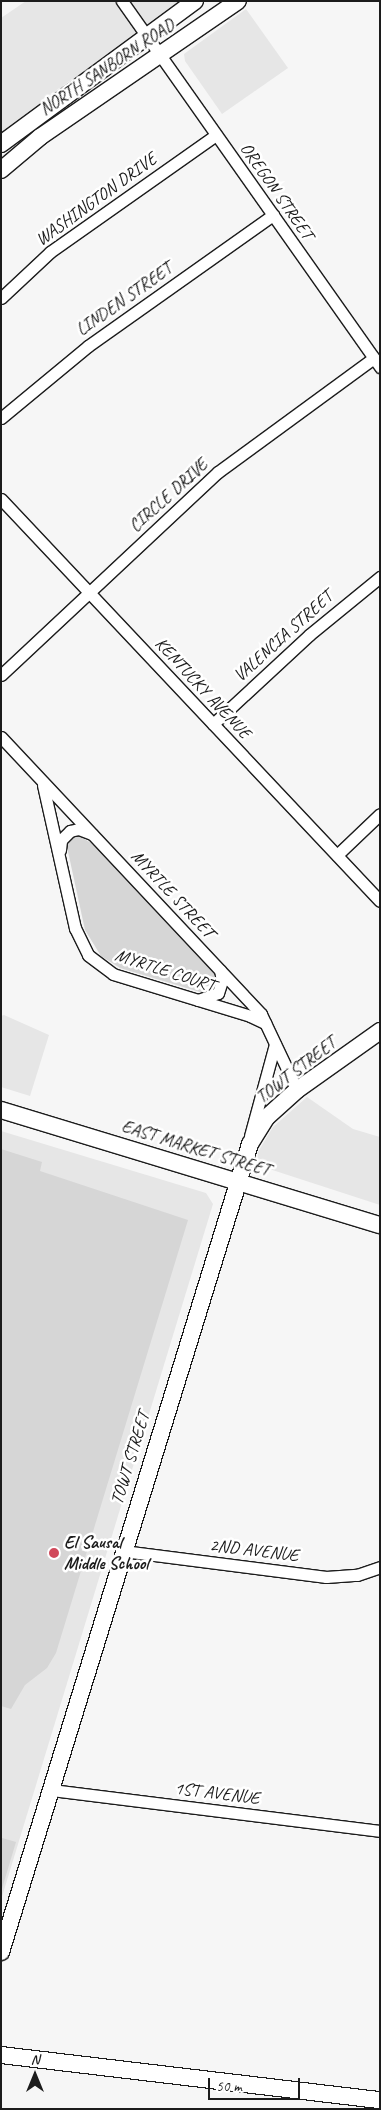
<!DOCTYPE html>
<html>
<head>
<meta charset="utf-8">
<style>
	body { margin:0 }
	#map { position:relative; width:381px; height:2110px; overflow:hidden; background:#f6f6f6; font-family:Caveat,sans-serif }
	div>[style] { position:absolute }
	.built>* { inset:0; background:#e6e6e6 }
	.green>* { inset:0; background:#d6d6d6 }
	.roads { filter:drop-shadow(1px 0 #1c1c1c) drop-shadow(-1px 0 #1c1c1c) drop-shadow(0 1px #1c1c1c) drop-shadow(0 -1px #1c1c1c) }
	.street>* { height:11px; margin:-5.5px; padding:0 5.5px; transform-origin:5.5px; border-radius:5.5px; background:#fff }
	.secondary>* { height:16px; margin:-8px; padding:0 8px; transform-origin:8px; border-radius:8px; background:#fff }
	.dots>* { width:14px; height:14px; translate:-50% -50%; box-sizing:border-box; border:2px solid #fff; border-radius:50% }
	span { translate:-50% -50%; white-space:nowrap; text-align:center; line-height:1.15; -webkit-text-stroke:5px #fff; paint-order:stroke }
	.street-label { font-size:18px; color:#1c1c1c }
	.poi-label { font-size:18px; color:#1c1c1c; font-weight:700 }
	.left { translate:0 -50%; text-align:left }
	.frame { position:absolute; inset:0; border:2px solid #1c1c1c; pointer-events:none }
	.north { position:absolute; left:10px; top:2050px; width:50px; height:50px; -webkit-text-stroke:4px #fff; paint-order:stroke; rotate:0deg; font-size:14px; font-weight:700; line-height:20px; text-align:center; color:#1c1c1c }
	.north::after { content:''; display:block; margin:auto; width:18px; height:22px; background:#1c1c1c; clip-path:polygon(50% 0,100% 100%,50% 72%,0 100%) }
	.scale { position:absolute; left:208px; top:2078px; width:92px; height:22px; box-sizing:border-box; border:2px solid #1c1c1c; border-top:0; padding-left:6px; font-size:15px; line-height:18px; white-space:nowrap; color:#1c1c1c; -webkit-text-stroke:4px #fff; paint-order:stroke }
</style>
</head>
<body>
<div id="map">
	<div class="built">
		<div style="clip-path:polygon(26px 1px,199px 1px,1px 144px,1px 18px)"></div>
		<div style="clip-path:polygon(246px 9px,288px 68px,222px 114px,185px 61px,184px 54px)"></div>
		<div style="clip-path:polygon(4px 1015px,49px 1035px,30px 1096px,1px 1087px,1px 1016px)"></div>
		<div style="clip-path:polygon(307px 1097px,353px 1129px,380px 1137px,380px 1205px,257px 1165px,258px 1152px,273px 1127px)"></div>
		<div style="clip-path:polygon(1px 1131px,206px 1193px,213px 1204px,1px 1900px)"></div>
	</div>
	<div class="green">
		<div style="clip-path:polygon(76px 834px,91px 843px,215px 975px,216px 989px,203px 993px,120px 968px,101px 956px,85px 930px,67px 847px,67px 842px)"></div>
		<div style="clip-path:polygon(1px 1149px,42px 1162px,40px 1171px,188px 1220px,56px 1653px,47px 1668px,25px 1685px,11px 1709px,1px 1706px)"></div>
		<div style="clip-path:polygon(2px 1838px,16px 1842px,1px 1892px,1px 1842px)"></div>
	</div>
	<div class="roads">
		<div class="street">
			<div style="left:122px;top:1px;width:448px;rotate:54.8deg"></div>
			<div style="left:1px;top:298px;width:67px;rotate:-43.2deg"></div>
			<div style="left:50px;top:252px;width:203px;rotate:-35.2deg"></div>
			<div style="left:1px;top:418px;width:113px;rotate:-39.6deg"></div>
			<div style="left:88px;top:346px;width:227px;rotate:-35.3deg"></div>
			<div style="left:1px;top:499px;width:552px;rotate:46.69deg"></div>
			<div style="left:1px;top:675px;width:297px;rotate:-43.1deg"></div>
			<div style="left:218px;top:472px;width:193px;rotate:-36.2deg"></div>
			<div style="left:213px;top:724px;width:131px;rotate:-42.8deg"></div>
			<div style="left:309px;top:635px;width:92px;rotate:-39.2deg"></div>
			<div style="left:1px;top:737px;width:380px;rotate:46.8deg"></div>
			<div style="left:261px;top:1014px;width:84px;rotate:64.7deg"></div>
			<div style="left:43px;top:785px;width:147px;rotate:77.4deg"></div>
			<div style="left:75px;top:928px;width:30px;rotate:64deg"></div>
			<div style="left:88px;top:955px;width:31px;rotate:37deg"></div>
			<div style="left:113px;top:974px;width:143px;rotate:17deg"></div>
			<div style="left:250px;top:1016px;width:17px;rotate:25deg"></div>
			<div style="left:60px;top:850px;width:10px;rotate:-84deg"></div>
			<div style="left:61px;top:840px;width:13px;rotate:-45deg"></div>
			<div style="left:70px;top:831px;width:9px;rotate:-13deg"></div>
			<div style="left:79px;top:829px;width:14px;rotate:21deg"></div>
			<div style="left:337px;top:855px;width:59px;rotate:-43.6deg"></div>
			<div style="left:198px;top:1000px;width:21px;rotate:-19deg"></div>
			<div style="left:218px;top:993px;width:13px;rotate:-72deg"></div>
			<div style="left:222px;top:981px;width:11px;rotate:-100deg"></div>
			<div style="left:250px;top:1136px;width:95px;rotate:-74.8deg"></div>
			<div style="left:123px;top:1551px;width:205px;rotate:7.3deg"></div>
			<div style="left:326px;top:1577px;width:31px;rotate:-4deg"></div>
			<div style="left:357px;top:1575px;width:24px;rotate:-19deg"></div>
			<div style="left:51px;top:1790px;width:332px;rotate:7.1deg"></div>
		</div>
		<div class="secondary">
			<div style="left:1px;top:144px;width:241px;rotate:-36.4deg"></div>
			<div style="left:1px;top:170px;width:51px;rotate:-40.2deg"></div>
			<div style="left:40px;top:137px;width:240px;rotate:-34.5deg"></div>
			<div style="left:1px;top:1110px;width:396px;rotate:16.9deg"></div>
			<div style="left:1px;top:1952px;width:845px;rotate:-72.87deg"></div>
			<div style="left:250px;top:1144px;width:32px;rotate:-58deg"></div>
			<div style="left:267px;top:1117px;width:40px;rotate:-42deg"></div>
			<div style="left:297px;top:1090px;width:102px;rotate:-35.4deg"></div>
			<div style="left:1px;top:2055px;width:382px;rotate:6.8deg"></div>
		</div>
	</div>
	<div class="dots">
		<div style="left:54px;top:1553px;background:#d1495b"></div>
	</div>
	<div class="street-label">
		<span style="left:107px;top:67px;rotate:-34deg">NORTH SANBORN ROAD</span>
		<span style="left:277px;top:191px;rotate:55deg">OREGON STREET</span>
		<span style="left:96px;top:199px;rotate:-36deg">WASHINGTON DRIVE</span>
		<span style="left:124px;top:299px;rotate:-35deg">LINDEN STREET</span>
		<span style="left:168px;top:495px;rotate:-42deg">CIRCLE DRIVE</span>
		<span style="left:283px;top:636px;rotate:-42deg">VALENCIA STREET</span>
		<span style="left:203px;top:688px;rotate:47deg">KENTUCKY AVENUE</span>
		<span style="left:173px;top:894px;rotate:47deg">MYRTLE STREET</span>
		<span style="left:165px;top:970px;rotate:18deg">MYRTLE COURT</span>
		<span style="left:296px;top:1070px;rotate:-38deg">TOWT STREET</span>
		<span style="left:196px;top:1148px;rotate:17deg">EAST MARKET STREET</span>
		<span style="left:130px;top:1458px;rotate:-73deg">TOWT STREET</span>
		<span style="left:254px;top:1550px;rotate:7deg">2ND AVENUE</span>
		<span style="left:217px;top:1793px;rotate:7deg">1ST AVENUE</span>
	</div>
	<div class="poi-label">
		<span class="left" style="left:64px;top:1553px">El Sausal<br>Middle School</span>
	</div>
	<div class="frame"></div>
	<div class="north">N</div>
	<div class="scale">50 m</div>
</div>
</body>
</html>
